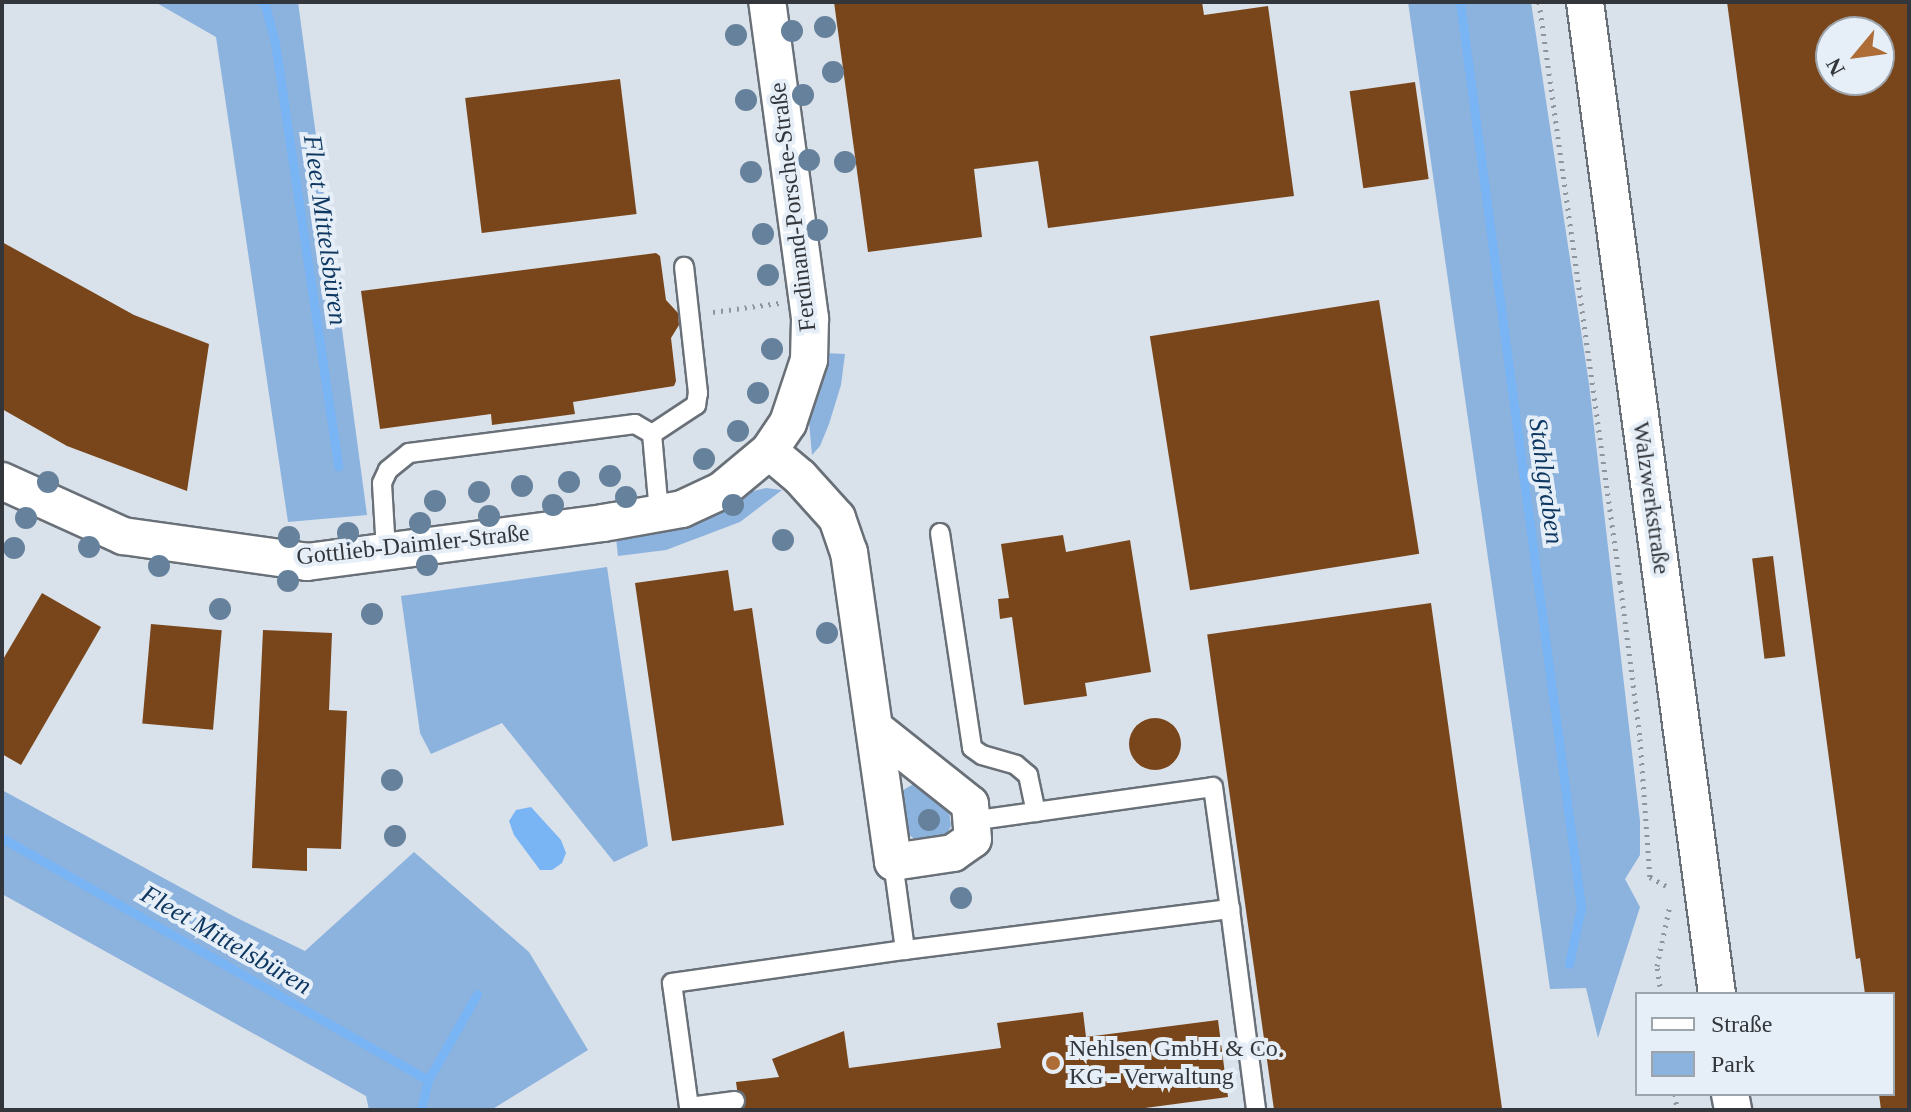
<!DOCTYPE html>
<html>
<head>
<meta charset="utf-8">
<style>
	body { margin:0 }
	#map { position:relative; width:1911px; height:1112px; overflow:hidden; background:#d9e1ea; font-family:Georgia,serif }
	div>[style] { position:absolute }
	.green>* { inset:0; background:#8cb2de }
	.water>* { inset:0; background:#79b4f5 }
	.stream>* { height:9px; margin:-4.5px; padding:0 4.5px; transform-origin:4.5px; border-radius:4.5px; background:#79b4f5 }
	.building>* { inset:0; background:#79461b; transform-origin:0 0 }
	.round { border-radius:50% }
	.path>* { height:5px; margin-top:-2.5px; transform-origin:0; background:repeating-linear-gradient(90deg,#8f959c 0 2px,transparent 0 8px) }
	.roads { filter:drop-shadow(2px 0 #697078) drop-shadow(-2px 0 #697078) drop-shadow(0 2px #697078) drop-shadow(0 -2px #697078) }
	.lane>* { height:18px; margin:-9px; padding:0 9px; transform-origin:9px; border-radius:9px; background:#fff }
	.street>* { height:36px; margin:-18px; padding:0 18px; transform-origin:18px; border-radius:18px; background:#fff }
	.trees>* { width:22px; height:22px; margin:-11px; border-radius:50%; background:#66819b }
	.dots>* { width:22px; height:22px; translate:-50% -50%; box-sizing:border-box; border:4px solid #e6eef7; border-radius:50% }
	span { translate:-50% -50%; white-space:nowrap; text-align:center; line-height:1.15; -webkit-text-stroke:8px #e6eef7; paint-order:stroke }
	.street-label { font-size:24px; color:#33363a }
	.poi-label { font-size:24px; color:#33363a }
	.left { translate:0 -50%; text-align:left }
	.water-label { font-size:26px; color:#0e3861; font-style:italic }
	.frame { position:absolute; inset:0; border:4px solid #33363a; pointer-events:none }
	.legend { position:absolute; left:1635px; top:992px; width:260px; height:104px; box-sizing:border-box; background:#e6eef7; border:2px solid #9ea4ab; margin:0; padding:10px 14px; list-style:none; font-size:24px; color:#33363a }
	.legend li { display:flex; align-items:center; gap:16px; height:40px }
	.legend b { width:40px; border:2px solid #9ea4ab }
	.north { position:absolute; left:1815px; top:16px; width:80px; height:80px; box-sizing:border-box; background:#e6eef7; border:2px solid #9ea4ab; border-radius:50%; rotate:241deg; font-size:22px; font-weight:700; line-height:32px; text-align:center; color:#33363a }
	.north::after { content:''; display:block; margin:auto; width:28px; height:36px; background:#ae6c37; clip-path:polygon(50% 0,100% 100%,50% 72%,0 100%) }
</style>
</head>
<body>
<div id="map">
	<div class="green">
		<div style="clip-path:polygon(155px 2px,298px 2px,367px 515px,288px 522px,216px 37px)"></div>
		<div style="clip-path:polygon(1408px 2px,1531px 2px,1589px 384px,1640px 821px,1640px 855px,1625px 879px,1640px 907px,1598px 1038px,1586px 988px,1550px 989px)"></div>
		<div style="clip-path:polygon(824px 353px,845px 354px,841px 385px,829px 424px,820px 446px,812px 455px,809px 422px)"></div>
		<div style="clip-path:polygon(766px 488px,782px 490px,740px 522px,666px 550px,618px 556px,616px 538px,704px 517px,749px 492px)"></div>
		<div style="clip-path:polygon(607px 567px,648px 846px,614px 862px,502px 723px,431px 754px,420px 733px,401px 596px)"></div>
		<div style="clip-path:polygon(915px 783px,949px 811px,951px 826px,944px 839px,921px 844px,908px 834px,900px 792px)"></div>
		<div style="clip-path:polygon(2px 790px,235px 917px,305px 951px,414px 852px,529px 952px,588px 1050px,491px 1110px,369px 1110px,366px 1096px,2px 894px)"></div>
	</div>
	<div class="water">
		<div style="clip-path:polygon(531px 807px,561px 840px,566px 853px,562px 863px,552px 870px,540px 870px,514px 835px,509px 821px,516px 810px)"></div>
	</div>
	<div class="stream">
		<div style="left:261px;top:2px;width:5px;rotate:37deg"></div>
		<div style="left:265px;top:5px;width:39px;rotate:75deg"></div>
		<div style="left:275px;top:43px;width:428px;rotate:81.5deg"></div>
		<div style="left:1460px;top:2px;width:913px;rotate:82.38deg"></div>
		<div style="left:1581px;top:907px;width:58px;rotate:101.9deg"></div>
		<div style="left:2px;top:838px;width:490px;rotate:29.6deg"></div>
		<div style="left:421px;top:1110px;width:31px;rotate:-77deg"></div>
		<div style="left:428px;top:1080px;width:99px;rotate:-60.3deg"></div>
	</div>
	<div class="building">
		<div style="clip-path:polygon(834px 2px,1202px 2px,1204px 15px,1268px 6px,1294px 196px,1048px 228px,1038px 161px,974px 169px,982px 237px,868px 252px)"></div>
		<div style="clip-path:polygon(evenodd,1727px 2px,1909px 2px,1909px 1110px,1881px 1110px,1879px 1094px,1893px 1094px,1893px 994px,1865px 994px,1860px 958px,1856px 959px,1727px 2px,1831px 32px,1879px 32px,1879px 80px,1831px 80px,1831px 32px)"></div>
		<div style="left:620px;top:79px;width:136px;height:156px;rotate:83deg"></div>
		<div style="left:1415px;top:82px;width:98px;height:66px;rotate:82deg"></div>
		<div style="clip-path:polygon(2px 242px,134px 315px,209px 344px,187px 491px,67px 446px,2px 409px)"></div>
		<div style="clip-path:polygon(656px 253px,660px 256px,666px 300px,678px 313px,679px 325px,671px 338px,676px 381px,674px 386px,573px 402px,575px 414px,492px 425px,491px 414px,380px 429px,361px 291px)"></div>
		<div style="left:1379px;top:300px;width:257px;height:232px;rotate:81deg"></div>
		<div style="clip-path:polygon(1063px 535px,1066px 552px,1130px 540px,1151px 672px,1085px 683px,1087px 696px,1024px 705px,1012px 617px,1000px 619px,998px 599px,1009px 598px,1001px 544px)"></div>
		<div style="left:1773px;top:556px;width:101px;height:21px;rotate:83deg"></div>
		<div style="clip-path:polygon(728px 570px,734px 611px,752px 608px,784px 825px,672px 841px,635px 583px)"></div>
		<div style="clip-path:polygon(42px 593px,101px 627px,21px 765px,2px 754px,2px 661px)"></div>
		<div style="left:1431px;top:603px;width:512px;height:226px;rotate:82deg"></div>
		<div style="left:151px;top:624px;width:71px;height:100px;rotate:5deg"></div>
		<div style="clip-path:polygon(263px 630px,332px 633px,329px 710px,347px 711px,341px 849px,307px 848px,307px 871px,252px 868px)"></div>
		<div class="round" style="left:1129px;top:718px;width:52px;height:52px"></div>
		<div style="clip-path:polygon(1083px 1012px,1086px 1037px,1218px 1020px,1228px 1097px,1130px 1110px,740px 1110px,736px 1082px,779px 1077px,772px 1059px,844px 1031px,849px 1068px,1001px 1048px,997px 1023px)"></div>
	</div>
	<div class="path">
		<div style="left:1539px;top:2px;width:586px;rotate:82.05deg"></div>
		<div style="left:1620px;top:582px;width:158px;rotate:82.7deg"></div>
		<div style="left:1640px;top:739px;width:138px;rotate:85.9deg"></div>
		<div style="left:1650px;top:877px;width:23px;rotate:29deg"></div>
		<div style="left:713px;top:312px;width:67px;rotate:-7.8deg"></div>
		<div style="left:1661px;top:994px;width:28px;rotate:-98deg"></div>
		<div style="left:1657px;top:966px;width:62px;rotate:-78deg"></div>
		<div style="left:1675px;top:1094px;width:16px;rotate:83deg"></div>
	</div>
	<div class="roads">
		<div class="lane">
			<div style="left:652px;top:434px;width:53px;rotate:-33.4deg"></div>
			<div style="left:696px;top:405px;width:12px;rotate:-81deg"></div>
			<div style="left:698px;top:393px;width:127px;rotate:-96.3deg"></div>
			<div style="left:940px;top:533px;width:217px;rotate:81.5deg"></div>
			<div style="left:972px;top:748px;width:12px;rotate:35deg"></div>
			<div style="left:982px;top:755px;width:35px;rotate:16deg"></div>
			<div style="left:1016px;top:765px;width:16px;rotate:40deg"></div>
			<div style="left:1028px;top:775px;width:38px;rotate:78deg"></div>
			<div style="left:386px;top:551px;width:68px;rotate:-93.4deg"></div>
			<div style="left:382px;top:483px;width:14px;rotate:-65deg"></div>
			<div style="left:388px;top:470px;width:27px;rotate:-39deg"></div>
			<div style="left:409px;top:453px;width:228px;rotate:-7.3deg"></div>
			<div style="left:635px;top:424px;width:20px;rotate:30deg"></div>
			<div style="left:652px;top:434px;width:79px;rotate:84.9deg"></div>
			<div style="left:971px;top:821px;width:244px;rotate:-8deg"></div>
			<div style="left:1213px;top:787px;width:123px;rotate:82.1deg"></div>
			<div style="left:893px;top:862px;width:89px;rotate:82.2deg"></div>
			<div style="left:905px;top:950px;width:328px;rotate:-7.2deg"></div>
			<div style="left:1230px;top:909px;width:203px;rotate:82.6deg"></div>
			<div style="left:735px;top:1101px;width:46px;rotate:172.6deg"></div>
			<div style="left:689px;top:1107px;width:125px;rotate:-97.8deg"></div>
			<div style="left:672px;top:983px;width:235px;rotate:-8.1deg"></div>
		</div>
		<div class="street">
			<div style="left:1585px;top:2px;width:1001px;rotate:82.42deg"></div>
			<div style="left:769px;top:451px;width:40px;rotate:40deg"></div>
			<div style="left:800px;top:477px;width:55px;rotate:47.9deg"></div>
			<div style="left:837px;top:518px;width:36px;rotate:71deg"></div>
			<div style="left:849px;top:552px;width:313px;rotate:81.9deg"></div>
			<div style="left:893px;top:862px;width:61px;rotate:-8.5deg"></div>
			<div style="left:953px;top:853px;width:24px;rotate:-35deg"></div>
			<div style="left:973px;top:839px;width:35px;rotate:-95deg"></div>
			<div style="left:970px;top:804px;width:122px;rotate:-141.6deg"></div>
			<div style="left:2px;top:481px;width:133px;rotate:24.4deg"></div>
			<div style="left:123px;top:536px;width:186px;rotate:8deg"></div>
			<div style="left:307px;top:562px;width:299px;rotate:-7.5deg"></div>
			<div style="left:603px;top:523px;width:80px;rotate:-10deg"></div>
			<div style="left:682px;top:509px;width:43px;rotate:-24.8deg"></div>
			<div style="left:721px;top:491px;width:62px;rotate:-39.8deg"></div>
			<div style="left:769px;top:451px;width:34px;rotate:-56deg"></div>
			<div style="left:788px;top:423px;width:66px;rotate:-71.6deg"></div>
			<div style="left:809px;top:360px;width:42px;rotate:-88.6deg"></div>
			<div style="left:810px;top:318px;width:319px;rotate:-97.7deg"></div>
			<div style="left:1730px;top:1094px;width:16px;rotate:79deg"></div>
		</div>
	</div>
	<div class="trees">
		<div style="left:825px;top:27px"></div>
		<div style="left:792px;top:31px"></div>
		<div style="left:736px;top:35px"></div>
		<div style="left:833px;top:72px"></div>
		<div style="left:803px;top:95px"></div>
		<div style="left:746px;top:100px"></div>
		<div style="left:809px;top:160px"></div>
		<div style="left:845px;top:162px"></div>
		<div style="left:751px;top:172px"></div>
		<div style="left:817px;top:230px"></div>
		<div style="left:763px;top:234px"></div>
		<div style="left:768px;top:275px"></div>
		<div style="left:772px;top:349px"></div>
		<div style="left:758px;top:393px"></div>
		<div style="left:738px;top:431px"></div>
		<div style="left:704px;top:459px"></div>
		<div style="left:610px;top:476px"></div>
		<div style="left:48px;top:482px"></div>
		<div style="left:569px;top:482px"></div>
		<div style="left:522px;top:486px"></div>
		<div style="left:479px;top:492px"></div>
		<div style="left:626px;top:497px"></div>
		<div style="left:435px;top:501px"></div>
		<div style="left:553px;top:505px"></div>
		<div style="left:733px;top:505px"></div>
		<div style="left:489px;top:516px"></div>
		<div style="left:26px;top:518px"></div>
		<div style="left:420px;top:523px"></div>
		<div style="left:348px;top:533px"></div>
		<div style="left:289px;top:537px"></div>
		<div style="left:783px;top:540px"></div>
		<div style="left:89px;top:547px"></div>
		<div style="left:14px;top:548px"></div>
		<div style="left:427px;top:565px"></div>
		<div style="left:159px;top:566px"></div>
		<div style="left:288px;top:581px"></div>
		<div style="left:220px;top:609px"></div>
		<div style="left:372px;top:614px"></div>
		<div style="left:827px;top:633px"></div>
		<div style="left:392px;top:780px"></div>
		<div style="left:929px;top:820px"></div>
		<div style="left:395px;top:836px"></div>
		<div style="left:961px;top:898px"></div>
	</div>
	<div class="dots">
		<div style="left:1053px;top:1063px;background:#ae6c37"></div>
	</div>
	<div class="street-label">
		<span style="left:793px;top:207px;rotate:-97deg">Ferdinand-Porsche-Straße</span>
		<span style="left:1651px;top:498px;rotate:82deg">Walzwerkstraße</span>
		<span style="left:413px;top:545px;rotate:-6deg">Gottlieb-Daimler-Straße</span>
	</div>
	<div class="poi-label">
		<span class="left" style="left:1069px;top:1063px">Nehlsen GmbH &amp; Co.<br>KG - Verwaltung</span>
	</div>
	<div class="water-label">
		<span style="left:325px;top:230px;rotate:82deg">Fleet Mittelsbüren</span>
		<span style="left:1546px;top:481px;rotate:82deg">Stahlgraben</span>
		<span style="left:226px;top:940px;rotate:30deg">Fleet Mittelsbüren</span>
	</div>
	<div class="frame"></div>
	<ul class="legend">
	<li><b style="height:10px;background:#fff"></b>Straße</li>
	<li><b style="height:22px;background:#8cb2de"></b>Park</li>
	</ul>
	<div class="north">N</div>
</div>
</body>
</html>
